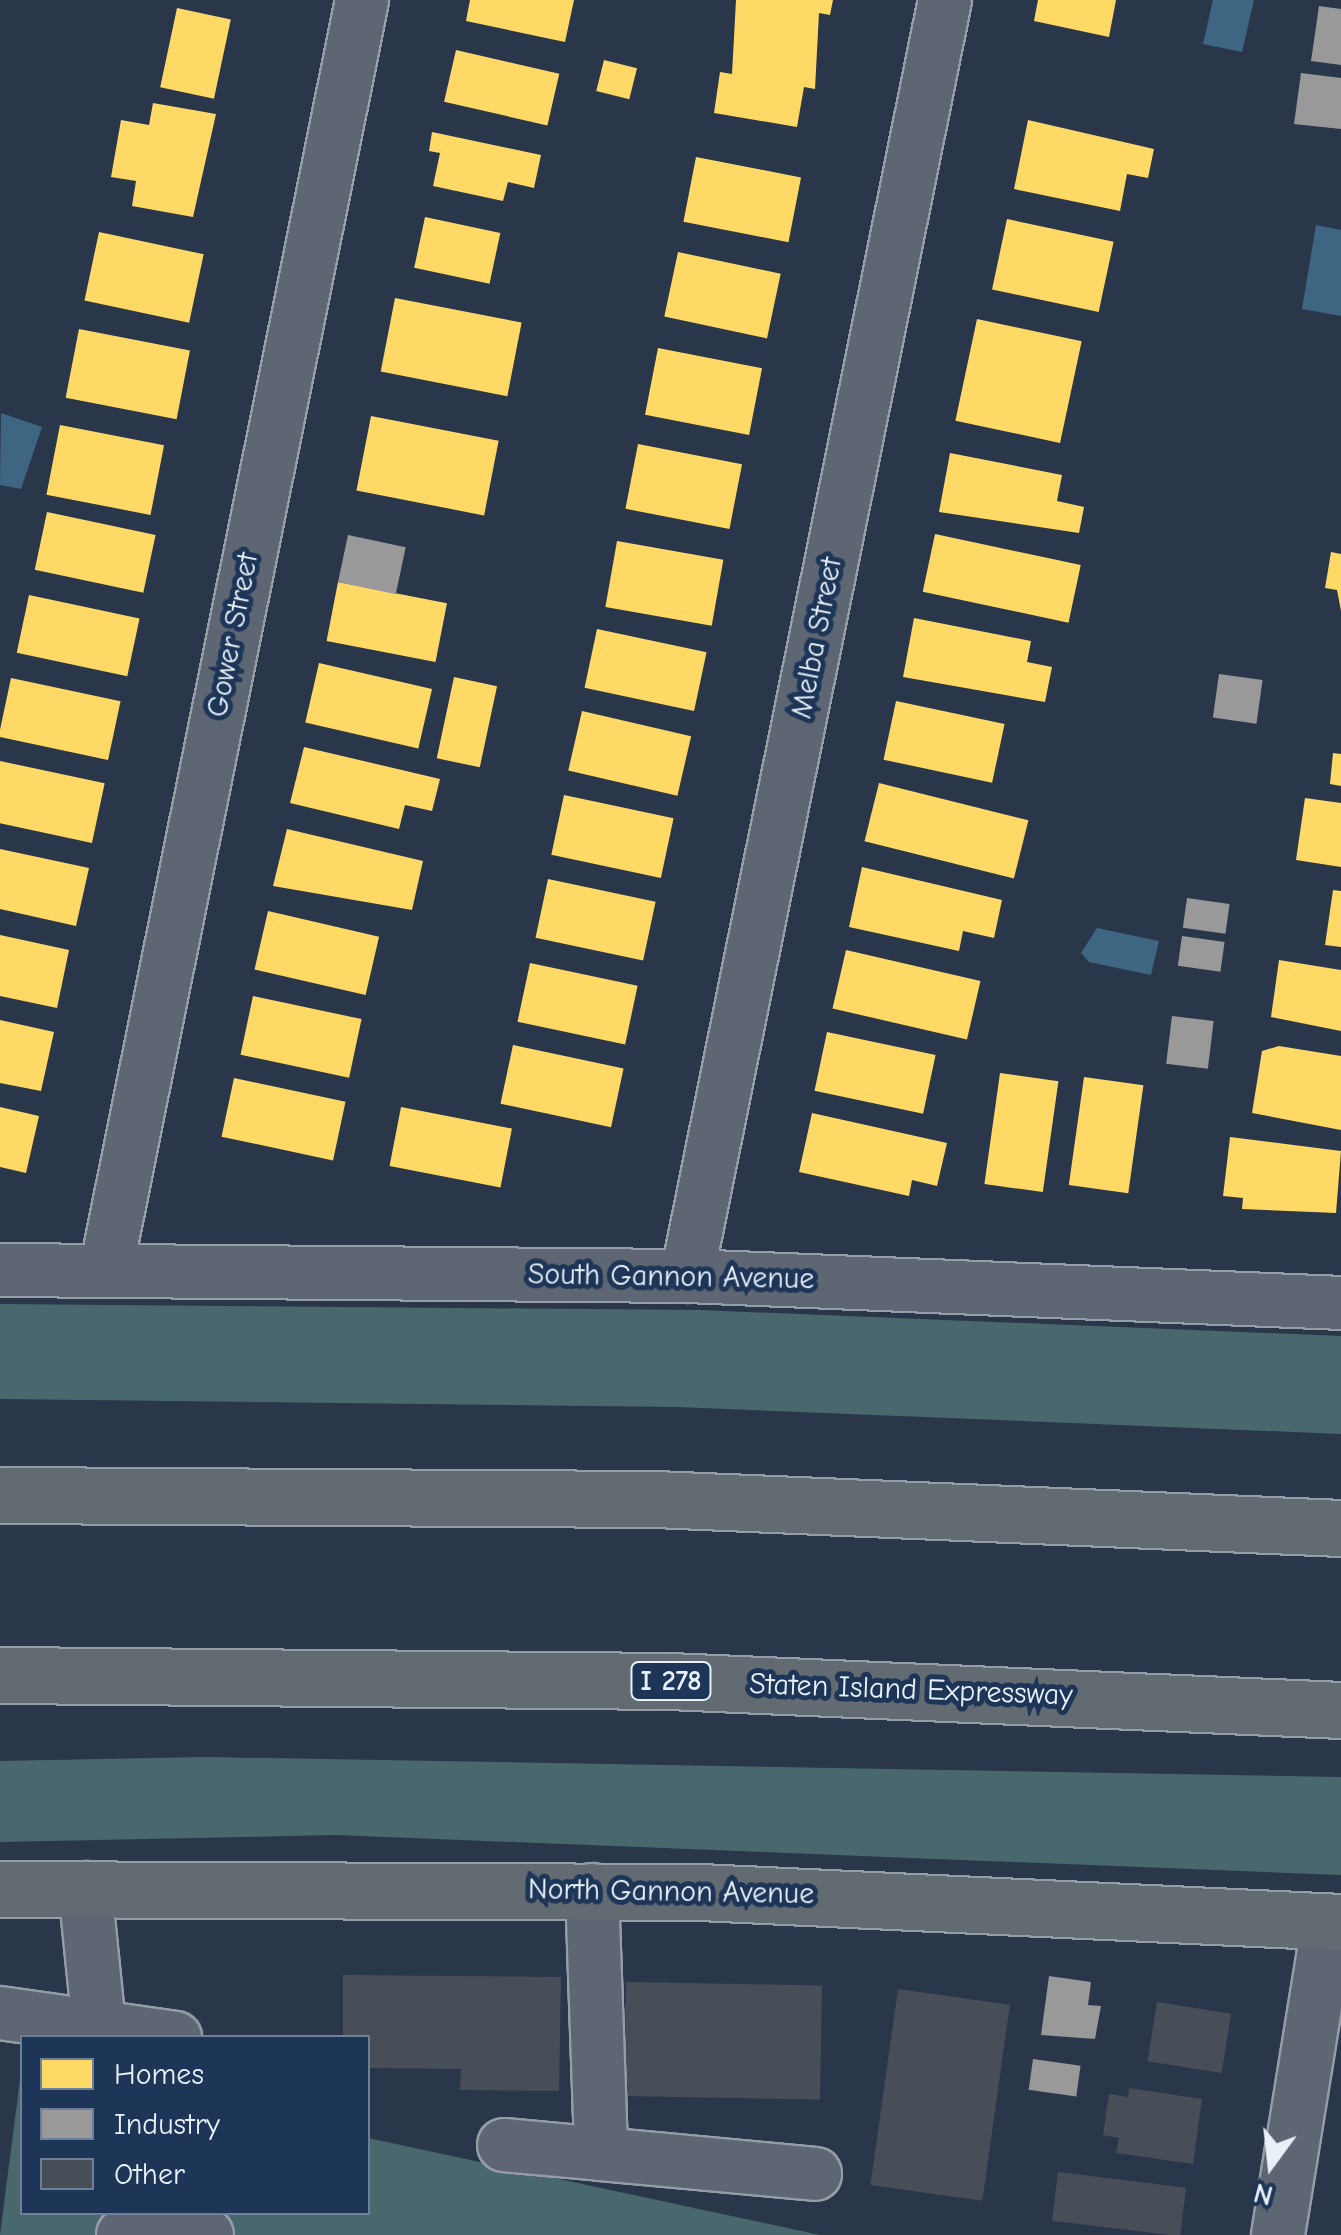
<!DOCTYPE html>
<html>
<head>
<meta charset="utf-8">
<style>
	body { margin:0 }
	#map { position:relative; width:1341px; height:2235px; overflow:hidden; background:#2a374a; font-family:"Comic Neue",sans-serif }
	div>[style] { position:absolute }
	.green>* { inset:0; background:#48686d }
	.water>* { inset:0; background:#3e6682 }
	.homes>* { inset:0; background:#ffd966; transform-origin:0 0 }
	.industry>* { inset:0; background:#999; transform-origin:0 0 }
	.building>* { inset:0; background:#474e57; transform-origin:0 0 }
	.roads { filter:drop-shadow(2px 0 #959da7) drop-shadow(-2px 0 #959da7) drop-shadow(0 2px #959da7) drop-shadow(0 -2px #959da7) }
	.minor>* { height:52px; margin:-26px; padding:0 26px; transform-origin:26px; border-radius:26px; background:#5d6672 }
	.major>* { height:55px; margin:-27.5px; padding:0 27.5px; transform-origin:27.5px; border-radius:27.5px; background:#636b72 }
	.highway>* { height:55px; margin:-27.5px; padding:0 27.5px; transform-origin:27.5px; border-radius:27.5px; background:#636b72 }
	span { translate:-50% -50%; white-space:nowrap; text-align:center; line-height:1.15; -webkit-text-stroke:10px #1d3557; paint-order:stroke }
	.shield-label span { padding:2px 8px; background:#1d3557; border:2px solid; border-radius:8px; -webkit-text-stroke-width:0 }
	.shield-label { font-size:28px; color:#e8f1f8; font-weight:700 }
	.street-label { font-size:30px; color:#e8f1f8 }
	.legend { position:absolute; left:20px; top:2035px; width:350px; height:180px; box-sizing:border-box; background:#1d3557; border:2px solid #6e8097; margin:0; padding:12px 18px; list-style:none; font-size:30px; color:#e8f1f8 }
	.legend li { display:flex; align-items:center; gap:20px; height:50px }
	.legend b { width:50px; border:2px solid #6e8097 }
	.north { position:absolute; left:1221px; top:2115px; width:100px; height:100px; -webkit-text-stroke:8px #1d3557; paint-order:stroke; rotate:195deg; font-size:28px; font-weight:700; line-height:40px; text-align:center; color:#e8f1f8 }
	.north::after { content:''; display:block; margin:auto; width:35px; height:45px; background:#e8f1f8; clip-path:polygon(50% 0,100% 100%,50% 72%,0 100%) }
</style>
</head>
<body>
<div id="map">
	<div class="green">
		<div style="clip-path:polygon(0 1304px,699px 1310px,1341px 1336px,1341px 1434px,677px 1407px,0 1399px)"></div>
		<div style="clip-path:polygon(205px 1757px,1341px 1777px,1341px 1875px,337px 1835px,0 1842px,0 1761px)"></div>
		<div style="clip-path:polygon(22px 2064px,22px 2212px,368px 2212px,368px 2138px,820px 2235px,0 2235px)"></div>
	</div>
	<div class="water">
		<div style="clip-path:polygon(1213px 0,1254px 0,1242px 52px,1203px 44px)"></div>
		<div style="clip-path:polygon(1316px 225px,1341px 230px,1341px 316px,1302px 309px)"></div>
		<div style="clip-path:polygon(1px 413px,42px 427px,21px 489px,0 485px)"></div>
		<div style="clip-path:polygon(1097px 928px,1159px 941px,1151px 975px,1089px 962px,1081px 953px)"></div>
	</div>
	<div class="homes">
		<div style="clip-path:polygon(470px 0,574px 0,565px 42px,466px 21px)"></div>
		<div style="clip-path:polygon(736px 0,833px 0,830px 15px,819px 13px,815px 89px,804px 87px,797px 127px,714px 113px,720px 72px,732px 74px)"></div>
		<div style="clip-path:polygon(1038px 0,1116px 0,1109px 37px,1034px 21px)"></div>
		<div style="left:177px;top:8px;width:55px;height:81px;rotate:12deg"></div>
		<div style="left:456px;top:50px;width:106px;height:53px;rotate:13deg"></div>
		<div style="left:604px;top:60px;width:34px;height:32px;rotate:14deg"></div>
		<div style="clip-path:polygon(153px 103px,216px 114px,193px 217px,132px 206px,136px 181px,111px 177px,121px 120px,149px 125px)"></div>
		<div style="clip-path:polygon(1028px 120px,1154px 149px,1148px 178px,1127px 174px,1120px 211px,1014px 189px)"></div>
		<div style="clip-path:polygon(432px 132px,541px 155px,534px 188px,508px 182px,503px 201px,433px 186px,440px 153px,429px 151px)"></div>
		<div style="left:696px;top:157px;width:107px;height:66px;rotate:11deg"></div>
		<div style="left:425px;top:217px;width:77px;height:52px;rotate:12deg"></div>
		<div style="left:1007px;top:219px;width:109px;height:72px;rotate:12deg"></div>
		<div style="left:99px;top:232px;width:107px;height:70px;rotate:12deg"></div>
		<div style="left:678px;top:252px;width:105px;height:66px;rotate:12deg"></div>
		<div style="left:395px;top:298px;width:129px;height:75px;rotate:11deg"></div>
		<div style="left:977px;top:319px;width:107px;height:104px;rotate:12deg"></div>
		<div style="left:79px;top:329px;width:113px;height:70px;rotate:11deg"></div>
		<div style="left:658px;top:348px;width:106px;height:68px;rotate:11deg"></div>
		<div style="left:371px;top:416px;width:130px;height:76px;rotate:11deg"></div>
		<div style="left:60px;top:425px;width:106px;height:71px;rotate:11deg"></div>
		<div style="left:638px;top:444px;width:106px;height:66px;rotate:11deg"></div>
		<div style="clip-path:polygon(950px 453px,1062px 475px,1057px 501px,1084px 507px,1079px 533px,939px 512px)"></div>
		<div style="left:47px;top:512px;width:111px;height:59px;rotate:12deg"></div>
		<div style="left:935px;top:534px;width:149px;height:59px;rotate:12deg"></div>
		<div style="left:617px;top:541px;width:108px;height:67px;rotate:10deg"></div>
		<div style="clip-path:polygon(1331px 552px,1341px 554px,1341px 611px,1337px 590px,1325px 588px)"></div>
		<div style="left:338px;top:582px;width:111px;height:60px;rotate:11deg"></div>
		<div style="left:29px;top:595px;width:113px;height:59px;rotate:12deg"></div>
		<div style="clip-path:polygon(914px 618px,1031px 641px,1027px 662px,1052px 667px,1045px 702px,903px 677px)"></div>
		<div style="left:597px;top:629px;width:112px;height:60px;rotate:12deg"></div>
		<div style="left:319px;top:663px;width:116px;height:61px;rotate:13deg"></div>
		<div style="left:454px;top:677px;width:44px;height:83px;rotate:12deg"></div>
		<div style="left:11px;top:678px;width:112px;height:60px;rotate:12deg"></div>
		<div style="left:896px;top:701px;width:111px;height:60px;rotate:12deg"></div>
		<div style="left:582px;top:711px;width:112px;height:61px;rotate:13deg"></div>
		<div style="clip-path:polygon(304px 747px,440px 779px,432px 811px,405px 805px,399px 829px,290px 803px)"></div>
		<div style="clip-path:polygon(1333px 753px,1341px 754px,1341px 786px,1330px 784px)"></div>
		<div style="left:0;top:761px;width:107px;height:61px;rotate:12deg"></div>
		<div style="left:879px;top:783px;width:154px;height:60px;rotate:14deg"></div>
		<div style="left:564px;top:795px;width:112px;height:61px;rotate:12deg"></div>
		<div style="clip-path:polygon(1305px 798px,1341px 803px,1341px 867px,1296px 860px)"></div>
		<div style="clip-path:polygon(287px 829px,423px 861px,412px 910px,273px 886px)"></div>
		<div style="clip-path:polygon(0 849px,89px 868px,76px 926px,0 909px)"></div>
		<div style="clip-path:polygon(862px 867px,1002px 900px,994px 938px,963px 931px,959px 951px,849px 927px)"></div>
		<div style="left:548px;top:879px;width:110px;height:60px;rotate:12deg"></div>
		<div style="clip-path:polygon(1333px 890px,1341px 891px,1341px 947px,1325px 945px)"></div>
		<div style="left:268px;top:911px;width:114px;height:60px;rotate:13deg"></div>
		<div style="clip-path:polygon(0 935px,69px 950px,57px 1008px,0 996px)"></div>
		<div style="left:846px;top:950px;width:138px;height:60px;rotate:13deg"></div>
		<div style="clip-path:polygon(1279px 960px,1341px 970px,1341px 1031px,1271px 1017px)"></div>
		<div style="left:530px;top:963px;width:110px;height:60px;rotate:12deg"></div>
		<div style="left:253px;top:996px;width:111px;height:60px;rotate:12deg"></div>
		<div style="clip-path:polygon(0 1020px,54px 1032px,41px 1091px,0 1083px)"></div>
		<div style="left:827px;top:1032px;width:111px;height:60px;rotate:12deg"></div>
		<div style="left:513px;top:1045px;width:113px;height:60px;rotate:12deg"></div>
		<div style="clip-path:polygon(1279px 1046px,1341px 1056px,1341px 1130px,1252px 1113px,1262px 1051px)"></div>
		<div style="left:1000px;top:1073px;width:59px;height:112px;rotate:8deg"></div>
		<div style="left:1084px;top:1077px;width:60px;height:109px;rotate:8deg"></div>
		<div style="left:234px;top:1078px;width:114px;height:60px;rotate:12deg"></div>
		<div style="clip-path:polygon(0 1107px,39px 1116px,26px 1173px,0 1167px)"></div>
		<div style="left:401px;top:1107px;width:113px;height:60px;rotate:11deg"></div>
		<div style="clip-path:polygon(812px 1113px,947px 1143px,937px 1186px,912px 1180px,909px 1196px,799px 1172px)"></div>
		<div style="clip-path:polygon(1230px 1137px,1341px 1151px,1336px 1213px,1242px 1209px,1243px 1198px,1223px 1196px)"></div>
	</div>
	<div class="industry">
		<div style="clip-path:polygon(1319px 6px,1341px 9px,1341px 65px,1311px 61px)"></div>
		<div style="clip-path:polygon(1301px 73px,1341px 78px,1341px 129px,1294px 124px)"></div>
		<div style="left:348px;top:535px;width:59px;height:48px;rotate:12deg"></div>
		<div style="left:1219px;top:674px;width:44px;height:44px;rotate:8deg"></div>
		<div style="left:1187px;top:898px;width:43px;height:30px;rotate:8deg"></div>
		<div style="left:1182px;top:936px;width:43px;height:30px;rotate:8deg"></div>
		<div style="left:1172px;top:1016px;width:42px;height:48px;rotate:7deg"></div>
		<div style="clip-path:polygon(1049px 1976px,1091px 1982px,1088px 2005px,1101px 2006px,1095px 2039px,1041px 2035px)"></div>
		<div style="left:1033px;top:2059px;width:48px;height:31px;rotate:8deg"></div>
	</div>
	<div class="building">
		<div style="clip-path:polygon(343px 1975px,561px 1977px,559px 2091px,460px 2090px,461px 2069px,368px 2068px,368px 2038px,343px 2038px)"></div>
		<div style="left:626px;top:1982px;width:196px;height:114px;rotate:1deg"></div>
		<div style="left:898px;top:1989px;width:113px;height:198px;rotate:8deg"></div>
		<div style="left:1157px;top:2002px;width:75px;height:60px;rotate:9deg"></div>
		<div style="clip-path:polygon(1129px 2088px,1202px 2099px,1193px 2164px,1116px 2153px,1119px 2138px,1103px 2135px,1109px 2094px,1128px 2097px)"></div>
		<div style="left:1058px;top:2172px;width:129px;height:49px;rotate:7deg"></div>
	</div>
	<div class="roads">
		<div class="minor">
			<div style="left:0;top:1270px;width:687px;rotate:0.5deg"></div>
			<div style="left:687px;top:1276px;width:655px;rotate:2.36deg"></div>
			<div style="left:106px;top:1270px;width:1296px;rotate:-78.6deg"></div>
			<div style="left:687px;top:1276px;width:1302px;rotate:-78.57deg"></div>
			<div style="left:85px;top:1888px;width:140px;rotate:84.2deg"></div>
			<div style="left:592px;top:1890px;width:264px;rotate:88deg"></div>
			<div style="left:601px;top:2154px;width:215px;rotate:5.3deg"></div>
			<div style="left:0;top:2013px;width:177px;rotate:8.1deg"></div>
			<div style="left:504px;top:2145px;width:97px;rotate:5.3deg"></div>
			<div style="left:123px;top:2235px;width:19px;rotate:-39deg"></div>
			<div style="left:138px;top:2223px;width:70px;rotate:9.9deg"></div>
			<div style="left:1278px;top:2235px;width:318px;rotate:-80.8deg"></div>
		</div>
		<div class="major">
			<div style="left:0;top:1889px;width:700px;rotate:0.25deg"></div>
			<div style="left:700px;top:1892px;width:642px;rotate:2.68deg"></div>
		</div>
		<div class="highway">
			<div style="left:0;top:1495px;width:655px;rotate:0.35deg"></div>
			<div style="left:655px;top:1499px;width:687px;rotate:2.42deg"></div>
			<div style="left:0;top:1675px;width:669px;rotate:0.51deg"></div>
			<div style="left:669px;top:1681px;width:673px;rotate:2.47deg"></div>
		</div>
	</div>
	<div class="shield-label">
		<span style="left:671px;top:1681px">I 278</span>
	</div>
	<div class="street-label">
		<span style="left:233px;top:635px;rotate:-79deg">Gower Street</span>
		<span style="left:817px;top:638px;rotate:-79deg">Melba Street</span>
		<span style="left:671px;top:1277px;rotate:1deg">South Gannon Avenue</span>
		<span style="left:911px;top:1690px;rotate:2deg">Staten Island Expressway</span>
		<span style="left:671px;top:1892px;rotate:1deg">North Gannon Avenue</span>
	</div>
	<ul class="legend">
	<li><b style="height:28px;background:#ffd966"></b>Homes</li>
	<li><b style="height:28px;background:#999"></b>Industry</li>
	<li><b style="height:28px;background:#474e57"></b>Other</li>
	</ul>
	<div class="north">N</div>
</div>
</body>
</html>
